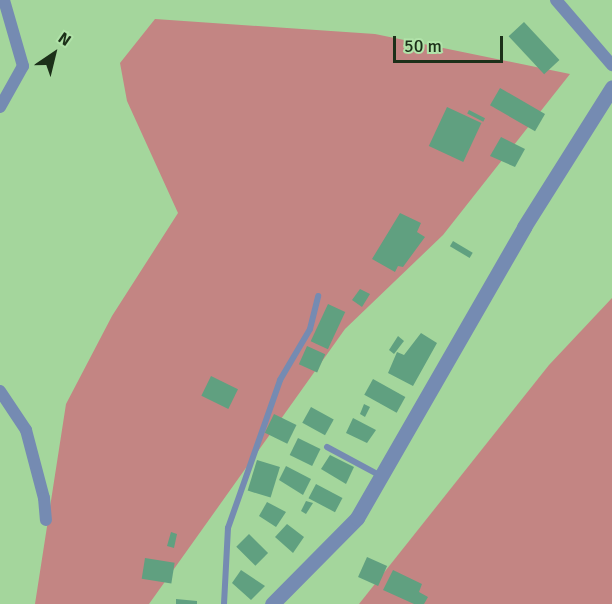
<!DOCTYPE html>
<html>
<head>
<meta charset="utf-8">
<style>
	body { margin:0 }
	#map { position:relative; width:612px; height:604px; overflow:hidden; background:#a4d69c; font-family:Signika,sans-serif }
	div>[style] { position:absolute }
	.green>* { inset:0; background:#c38583 }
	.building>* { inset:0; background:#60a080; transform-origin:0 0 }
	.service>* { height:6px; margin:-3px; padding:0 3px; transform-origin:3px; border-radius:3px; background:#758bb2 }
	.minor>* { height:12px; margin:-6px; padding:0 6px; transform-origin:6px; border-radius:6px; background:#758bb2 }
	.tertiary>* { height:15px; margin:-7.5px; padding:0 7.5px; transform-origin:7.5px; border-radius:7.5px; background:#758bb2 }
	span { translate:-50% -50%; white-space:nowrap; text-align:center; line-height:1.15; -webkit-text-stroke:5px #b1e3a9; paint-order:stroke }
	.north { position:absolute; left:24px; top:24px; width:60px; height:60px; -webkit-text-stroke:4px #b1e3a9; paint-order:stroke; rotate:35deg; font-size:16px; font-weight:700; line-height:24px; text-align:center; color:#1c3019 }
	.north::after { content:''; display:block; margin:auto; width:21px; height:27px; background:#1c3019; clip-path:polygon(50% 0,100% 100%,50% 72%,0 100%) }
	.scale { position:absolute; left:393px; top:36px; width:110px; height:27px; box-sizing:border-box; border:3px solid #1c3019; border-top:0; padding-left:8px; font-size:18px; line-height:21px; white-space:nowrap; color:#1c3019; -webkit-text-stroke:4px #b1e3a9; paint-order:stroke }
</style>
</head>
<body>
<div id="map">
	<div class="green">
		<div style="clip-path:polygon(155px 19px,375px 34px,570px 74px,443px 235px,345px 329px,149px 604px,35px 604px,66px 404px,112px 316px,178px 213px,127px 101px,120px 63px)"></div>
		<div style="clip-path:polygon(612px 298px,612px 604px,359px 604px,549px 365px)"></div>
	</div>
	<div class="building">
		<div style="left:524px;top:22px;width:52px;height:21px;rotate:47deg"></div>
		<div style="left:500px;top:88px;width:52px;height:20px;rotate:30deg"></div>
		<div style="left:447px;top:107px;width:38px;height:43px;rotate:25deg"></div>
		<div style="left:469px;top:110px;width:18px;height:4px;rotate:27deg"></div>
		<div style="clip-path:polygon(501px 137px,525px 149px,515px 167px,490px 156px)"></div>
		<div style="clip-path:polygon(400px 213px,421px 223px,417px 232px,425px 237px,403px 267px,398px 266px,395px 272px,372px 259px)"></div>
		<div style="left:453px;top:241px;width:23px;height:6px;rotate:31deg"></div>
		<div style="clip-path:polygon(360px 289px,370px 294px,362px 307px,352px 300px)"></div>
		<div style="left:328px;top:304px;width:19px;height:41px;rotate:25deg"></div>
		<div style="clip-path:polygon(421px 333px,437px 343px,413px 386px,388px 373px,397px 352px,404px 355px)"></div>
		<div style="clip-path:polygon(398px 336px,404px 341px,394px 354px,389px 350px)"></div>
		<div style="left:307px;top:346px;width:20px;height:20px;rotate:24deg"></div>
		<div style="left:211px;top:376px;width:30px;height:22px;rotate:26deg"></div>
		<div style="left:373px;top:379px;width:37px;height:18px;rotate:29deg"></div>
		<div style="clip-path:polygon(364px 404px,370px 407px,365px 417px,360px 414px)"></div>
		<div style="left:311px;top:407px;width:26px;height:18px;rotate:29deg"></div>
		<div style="left:274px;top:414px;width:25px;height:21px;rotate:26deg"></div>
		<div style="clip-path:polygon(353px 418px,376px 430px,367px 443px,346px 433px)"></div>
		<div style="left:298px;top:438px;width:25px;height:19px;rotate:26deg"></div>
		<div style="clip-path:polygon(330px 455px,354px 467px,346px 484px,321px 469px)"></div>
		<div style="left:257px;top:460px;width:24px;height:32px;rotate:17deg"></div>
		<div style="clip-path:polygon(286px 466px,311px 479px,303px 495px,279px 480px)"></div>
		<div style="left:316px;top:484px;width:30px;height:16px;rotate:28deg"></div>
		<div style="clip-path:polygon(306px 501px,313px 503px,306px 514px,301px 511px)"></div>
		<div style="clip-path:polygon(267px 502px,286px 512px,276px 527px,259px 516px)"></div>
		<div style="clip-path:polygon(287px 524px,304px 537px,293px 553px,275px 537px)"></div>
		<div style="clip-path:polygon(171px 532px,177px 534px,174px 548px,167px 546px)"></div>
		<div style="left:249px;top:534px;width:27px;height:18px;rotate:45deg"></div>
		<div style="left:367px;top:557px;width:22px;height:22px;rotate:24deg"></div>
		<div style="left:145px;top:558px;width:30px;height:21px;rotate:9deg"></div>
		<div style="clip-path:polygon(241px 570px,265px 586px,251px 600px,232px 583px)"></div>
		<div style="clip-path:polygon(393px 570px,422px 584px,419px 592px,428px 597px,424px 604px,414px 604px,383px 590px)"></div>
		<div style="clip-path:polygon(176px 599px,197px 601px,197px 604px,176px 604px)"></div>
	</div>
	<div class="service">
		<div style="left:327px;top:447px;width:61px;rotate:28.2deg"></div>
		<div style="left:224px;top:604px;width:76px;rotate:-87deg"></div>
		<div style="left:228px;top:528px;width:157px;rotate:-70.6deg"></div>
		<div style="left:280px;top:380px;width:59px;rotate:-59.5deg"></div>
		<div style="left:310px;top:329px;width:34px;rotate:-76deg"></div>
	</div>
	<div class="minor">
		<div style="left:556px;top:0;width:86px;rotate:49.3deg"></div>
		<div style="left:0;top:107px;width:47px;rotate:-60.7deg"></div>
		<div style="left:23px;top:66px;width:69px;rotate:-106.1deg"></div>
		<div style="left:0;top:391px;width:47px;rotate:56.3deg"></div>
		<div style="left:26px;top:430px;width:70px;rotate:75.2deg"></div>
		<div style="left:44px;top:498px;width:22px;rotate:85deg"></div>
	</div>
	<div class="tertiary">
		<div style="left:272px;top:604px;width:121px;rotate:-45.3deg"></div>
		<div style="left:357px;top:518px;width:336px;rotate:-60.1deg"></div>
		<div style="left:524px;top:227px;width:165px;rotate:-57.8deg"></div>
	</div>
	<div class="north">N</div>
	<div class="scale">50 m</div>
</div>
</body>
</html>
